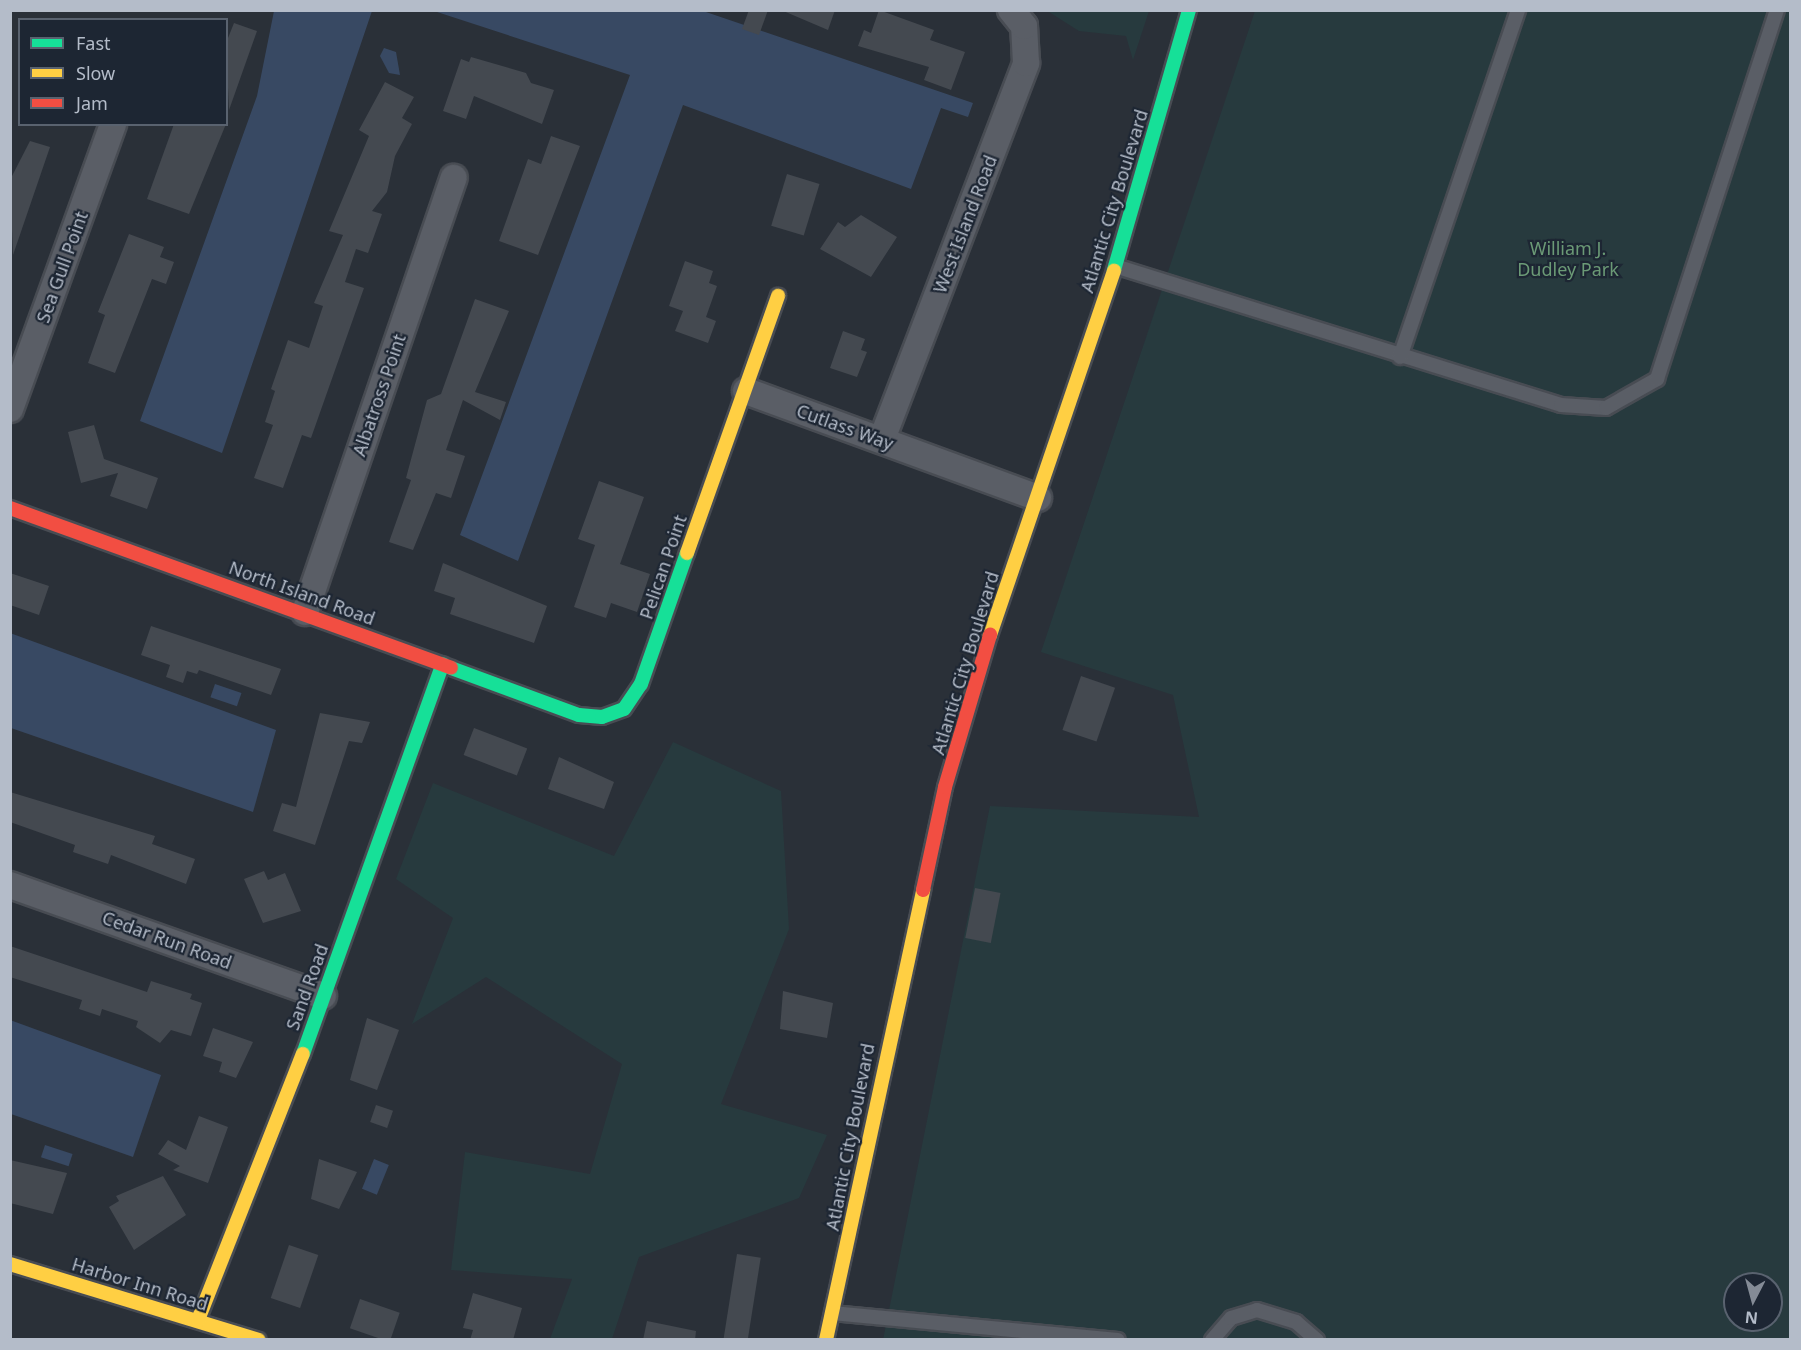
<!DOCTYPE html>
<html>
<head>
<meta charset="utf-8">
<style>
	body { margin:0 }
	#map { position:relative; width:1801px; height:1350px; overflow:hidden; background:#2a3038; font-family:"Noto Sans",sans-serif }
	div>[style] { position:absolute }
	.green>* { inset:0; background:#273a3e }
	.water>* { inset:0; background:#384963; transform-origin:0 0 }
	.building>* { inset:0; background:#444950; transform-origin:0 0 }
	.roads { filter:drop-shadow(2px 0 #484c53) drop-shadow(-2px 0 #484c53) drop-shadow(0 2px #484c53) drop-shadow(0 -2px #484c53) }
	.lane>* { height:14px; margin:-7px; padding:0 7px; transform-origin:7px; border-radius:7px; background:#5a5e66 }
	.street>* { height:26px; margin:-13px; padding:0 13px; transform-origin:13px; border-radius:13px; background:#5a5e66 }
	.fast>* { height:14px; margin:-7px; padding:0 7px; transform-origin:7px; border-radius:7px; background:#16e098 }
	.slow>* { height:14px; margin:-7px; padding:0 7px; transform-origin:7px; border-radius:7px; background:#ffcf43 }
	.jam>* { height:14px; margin:-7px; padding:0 7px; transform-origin:7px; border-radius:7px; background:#f24e42 }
	span { translate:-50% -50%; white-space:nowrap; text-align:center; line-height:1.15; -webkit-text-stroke:4.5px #1d2633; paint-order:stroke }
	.street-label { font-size:18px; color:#b4bcc9 }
	.park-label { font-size:18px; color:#6b9a76 }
	.frame { position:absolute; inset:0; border:12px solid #b4bcc9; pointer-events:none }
	.legend { position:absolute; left:18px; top:18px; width:210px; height:108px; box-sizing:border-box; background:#1d2633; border:2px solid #59626f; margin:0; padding:8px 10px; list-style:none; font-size:18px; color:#b4bcc9 }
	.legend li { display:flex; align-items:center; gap:12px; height:30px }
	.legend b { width:30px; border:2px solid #59626f }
	.north { position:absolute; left:1723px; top:1272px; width:60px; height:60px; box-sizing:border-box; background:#1d2633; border:2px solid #59626f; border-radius:50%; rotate:186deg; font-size:16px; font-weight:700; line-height:24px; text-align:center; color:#b4bcc9 }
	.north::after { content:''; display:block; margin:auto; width:21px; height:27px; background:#848b96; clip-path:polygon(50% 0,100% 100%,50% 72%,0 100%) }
</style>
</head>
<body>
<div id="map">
	<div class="green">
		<div style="clip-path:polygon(1149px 11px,1133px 60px,1126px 36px,1079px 31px,1049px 12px)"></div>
		<div style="clip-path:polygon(evenodd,1255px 11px,1790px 11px,1790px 1339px,883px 1340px,990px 806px,1199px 817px,1173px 695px,1041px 652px,1255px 11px,1735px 1284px,1771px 1284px,1771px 1320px,1735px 1320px,1735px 1284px)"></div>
		<div style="clip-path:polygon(673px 742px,781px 791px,789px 929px,721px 1104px,827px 1135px,799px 1198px,639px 1257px,612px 1339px,550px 1339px,572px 1279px,451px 1270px,465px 1152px,590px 1174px,622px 1064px,486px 977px,412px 1024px,453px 918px,396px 879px,433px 783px,614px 856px)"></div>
	</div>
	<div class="water">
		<div style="clip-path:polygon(274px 11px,372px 11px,222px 453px,140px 421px,257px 96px)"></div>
		<div style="clip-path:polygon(434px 11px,703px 11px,973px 103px,968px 117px,941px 108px,911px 189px,683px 105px,518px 561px,460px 535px,630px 75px)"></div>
		<div style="clip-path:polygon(384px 48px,396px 52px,400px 75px,389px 73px,380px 56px)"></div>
		<div style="clip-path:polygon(10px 633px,276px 730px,253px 812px,11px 728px)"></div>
		<div style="left:215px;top:684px;width:28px;height:14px;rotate:19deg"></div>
		<div style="clip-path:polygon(10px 1020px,161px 1075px,133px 1157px,11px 1114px)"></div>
		<div style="left:45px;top:1145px;width:29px;height:13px;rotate:18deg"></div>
		<div style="left:374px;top:1159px;width:16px;height:32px;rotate:22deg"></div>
	</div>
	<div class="building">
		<div style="clip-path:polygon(749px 10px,768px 10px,759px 35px,742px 29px)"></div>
		<div style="clip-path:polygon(781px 10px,835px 10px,828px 30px)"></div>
		<div style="clip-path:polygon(879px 10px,934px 30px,930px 40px,965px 52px,951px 90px,924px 80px,929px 67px,858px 46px,864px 30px,871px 33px)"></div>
		<div style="clip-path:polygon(234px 23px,257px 31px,229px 110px,226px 43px)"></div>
		<div style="clip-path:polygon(471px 57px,526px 73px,531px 83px,554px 90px,542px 124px,474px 96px,466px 119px,443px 111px,461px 59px,469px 62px)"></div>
		<div style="clip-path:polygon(385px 82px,414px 97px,402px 118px,412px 124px,395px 156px,387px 192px,372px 211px,382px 214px,368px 253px,356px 249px,345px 282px,364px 288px,311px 438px,302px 435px,283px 488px,254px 478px,273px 425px,265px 422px,275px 391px,271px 389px,288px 340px,309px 348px,323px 306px,314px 303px,343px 235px,329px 231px,369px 136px,359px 130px)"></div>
		<div style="clip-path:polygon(174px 124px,226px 124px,189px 214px,147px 199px)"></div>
		<div style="clip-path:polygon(551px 136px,580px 146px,538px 255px,499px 241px,528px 159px,541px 164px)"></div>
		<div style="clip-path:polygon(30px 141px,50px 147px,13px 255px,10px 180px)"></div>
		<div style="left:787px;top:174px;width:34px;height:54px;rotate:17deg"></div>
		<div style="clip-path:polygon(861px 215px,897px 237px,871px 277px,820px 249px,838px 222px,845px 227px)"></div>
		<div style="clip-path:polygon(129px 234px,164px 247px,160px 257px,174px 262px,166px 284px,152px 279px,115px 373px,88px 363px,105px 315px,98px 312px)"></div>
		<div style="clip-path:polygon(685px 261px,713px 271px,709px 283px,717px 286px,706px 317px,716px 321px,708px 343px,675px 331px,683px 311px,669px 306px)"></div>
		<div style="clip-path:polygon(475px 299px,509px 311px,475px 392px,506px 402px,500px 420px,463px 400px,446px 450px,465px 456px,451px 498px,436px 493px,413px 550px,389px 542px,411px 480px,406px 478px,427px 400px,441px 394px)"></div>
		<div style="clip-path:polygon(843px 331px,865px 339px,861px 350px,867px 352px,857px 377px,830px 368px)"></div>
		<div style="clip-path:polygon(94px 425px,104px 459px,158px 478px,147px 509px,110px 496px,118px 473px,81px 483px,68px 432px)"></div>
		<div style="clip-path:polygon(599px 481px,644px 497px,620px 564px,650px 574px,637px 612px,611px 603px,606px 618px,574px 607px,595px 545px,578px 539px)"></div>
		<div style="clip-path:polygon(443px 563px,547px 606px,534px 643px,450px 614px,455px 598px,434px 591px)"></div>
		<div style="clip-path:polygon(10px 573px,49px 586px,39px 615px,10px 605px)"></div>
		<div style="clip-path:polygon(151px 626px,281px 669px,271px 695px,199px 670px,197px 674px,187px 671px,183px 683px,166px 677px,170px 665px,141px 655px)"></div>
		<div style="left:1081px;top:676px;width:36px;height:57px;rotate:19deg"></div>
		<div style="clip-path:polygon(320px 713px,370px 722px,362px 743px,349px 741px,315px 845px,273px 831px,282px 803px,296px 807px)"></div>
		<div style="left:474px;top:728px;width:57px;height:29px;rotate:21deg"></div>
		<div style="clip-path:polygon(559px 757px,614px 782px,604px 809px,548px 789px)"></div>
		<div style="clip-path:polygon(10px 792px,155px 836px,152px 844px,195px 859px,186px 884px,111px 855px,108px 864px,73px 852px,75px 845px,10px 822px)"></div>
		<div style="clip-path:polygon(264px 871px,268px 880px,285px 873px,301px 911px,263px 923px,244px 879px)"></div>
		<div style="left:975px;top:888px;width:26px;height:51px;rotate:11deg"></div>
		<div style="clip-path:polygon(10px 946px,147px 992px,151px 981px,192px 994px,190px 999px,202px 1003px,191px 1036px,171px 1030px,160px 1043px,136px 1027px,138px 1021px,102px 1009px,100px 1016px,79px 1009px,82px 1000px,10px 977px)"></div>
		<div style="clip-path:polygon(783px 991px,833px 1003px,827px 1038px,780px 1029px)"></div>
		<div style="clip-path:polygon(367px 1018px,399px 1030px,377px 1090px,350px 1080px)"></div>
		<div style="clip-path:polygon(213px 1028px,253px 1042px,236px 1078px,219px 1072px,222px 1062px,203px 1056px)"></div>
		<div style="left:376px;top:1105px;width:18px;height:18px;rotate:19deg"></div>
		<div style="clip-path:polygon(199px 1116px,228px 1127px,208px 1183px,173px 1170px,180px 1166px,158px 1154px,168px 1140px,186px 1150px)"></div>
		<div style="clip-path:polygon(319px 1159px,357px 1172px,339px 1209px,311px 1199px)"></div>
		<div style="clip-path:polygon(10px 1160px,67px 1173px,53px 1214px,10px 1203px)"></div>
		<div style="clip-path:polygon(163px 1176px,186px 1215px,134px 1250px,109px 1207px,119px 1201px,116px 1196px)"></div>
		<div style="left:289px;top:1245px;width:31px;height:56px;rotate:19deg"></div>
		<div style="left:737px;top:1254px;width:24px;height:87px;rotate:9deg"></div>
		<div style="clip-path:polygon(473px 1293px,522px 1308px,513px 1340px,470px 1340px,473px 1330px,463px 1328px)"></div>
		<div style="left:360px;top:1299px;width:42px;height:31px;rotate:19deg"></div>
		<div style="clip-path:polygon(647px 1321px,696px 1331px,695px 1340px,643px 1340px)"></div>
	</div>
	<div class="roads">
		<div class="lane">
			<div style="left:1115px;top:266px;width:467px;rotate:17.3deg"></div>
			<div style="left:1561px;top:405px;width:45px;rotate:3.8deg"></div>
			<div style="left:1606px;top:408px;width:59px;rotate:-29.6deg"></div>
			<div style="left:1657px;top:379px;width:388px;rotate:-72deg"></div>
			<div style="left:1400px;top:357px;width:367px;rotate:-71.2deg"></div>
			<div style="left:832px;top:1313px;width:287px;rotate:5.4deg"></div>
			<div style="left:1212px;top:1340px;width:29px;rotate:-49deg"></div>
			<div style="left:1231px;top:1318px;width:27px;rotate:-17deg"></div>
			<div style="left:1257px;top:1310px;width:41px;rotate:17.1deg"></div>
			<div style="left:1296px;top:1322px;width:28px;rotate:41deg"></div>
		</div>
		<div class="street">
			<div style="left:746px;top:391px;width:311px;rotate:20.1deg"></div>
			<div style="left:10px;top:409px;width:303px;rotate:-70.1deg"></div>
			<div style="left:882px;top:439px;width:403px;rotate:-69deg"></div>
			<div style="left:1026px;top:63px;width:37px;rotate:-93deg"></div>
			<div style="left:1024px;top:26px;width:21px;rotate:-129deg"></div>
			<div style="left:305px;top:612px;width:459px;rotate:-71.1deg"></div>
			<div style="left:10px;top:885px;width:332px;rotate:19.5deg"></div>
		</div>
		<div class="fast">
			<div style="left:1114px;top:270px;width:271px;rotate:-73.9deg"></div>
			<div style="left:451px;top:668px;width:136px;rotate:20.2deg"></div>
			<div style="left:579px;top:715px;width:23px;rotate:5deg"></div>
			<div style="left:602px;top:717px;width:23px;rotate:-20deg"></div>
			<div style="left:624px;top:709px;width:30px;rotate:-56deg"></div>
			<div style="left:641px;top:684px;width:139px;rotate:-70.7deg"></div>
			<div style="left:303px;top:1054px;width:414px;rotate:-70.3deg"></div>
		</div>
		<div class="slow">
			<div style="left:687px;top:553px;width:273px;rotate:-70.5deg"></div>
			<div style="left:990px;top:635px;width:385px;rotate:-71.2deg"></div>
			<div style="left:10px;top:1264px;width:260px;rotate:17deg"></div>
			<div style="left:198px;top:1320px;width:286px;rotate:-68.5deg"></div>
			<div style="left:826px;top:1340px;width:460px;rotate:-77.8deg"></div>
		</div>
		<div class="jam">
			<div style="left:10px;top:508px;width:469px;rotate:19.9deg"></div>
			<div style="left:923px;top:890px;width:105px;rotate:-77.9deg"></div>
			<div style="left:945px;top:787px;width:159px;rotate:-73.5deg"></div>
		</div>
	</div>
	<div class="street-label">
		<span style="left:1114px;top:201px;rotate:-73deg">Atlantic City Boulevard</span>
		<span style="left:965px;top:224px;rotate:-69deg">West Island Road</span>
		<span style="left:62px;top:267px;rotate:-70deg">Sea Gull Point</span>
		<span style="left:379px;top:395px;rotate:-71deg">Albatross Point</span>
		<span style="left:845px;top:427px;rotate:20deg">Cutlass Way</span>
		<span style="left:663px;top:567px;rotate:-71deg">Pelican Point</span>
		<span style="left:302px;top:593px;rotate:20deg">North Island Road</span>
		<span style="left:965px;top:663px;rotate:-73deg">Atlantic City Boulevard</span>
		<span style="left:167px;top:940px;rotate:20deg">Cedar Run Road</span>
		<span style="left:307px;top:987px;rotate:-70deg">Sand Road</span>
		<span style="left:850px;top:1137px;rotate:-79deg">Atlantic City Boulevard</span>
		<span style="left:140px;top:1284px;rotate:17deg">Harbor Inn Road</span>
	</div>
	<div class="park-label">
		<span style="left:1568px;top:259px">William J.<br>Dudley Park</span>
	</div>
	<div class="frame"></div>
	<ul class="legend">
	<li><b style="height:8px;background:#16e098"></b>Fast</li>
	<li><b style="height:8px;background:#ffcf43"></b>Slow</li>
	<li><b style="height:8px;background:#f24e42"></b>Jam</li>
	</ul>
	<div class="north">N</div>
</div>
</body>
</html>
